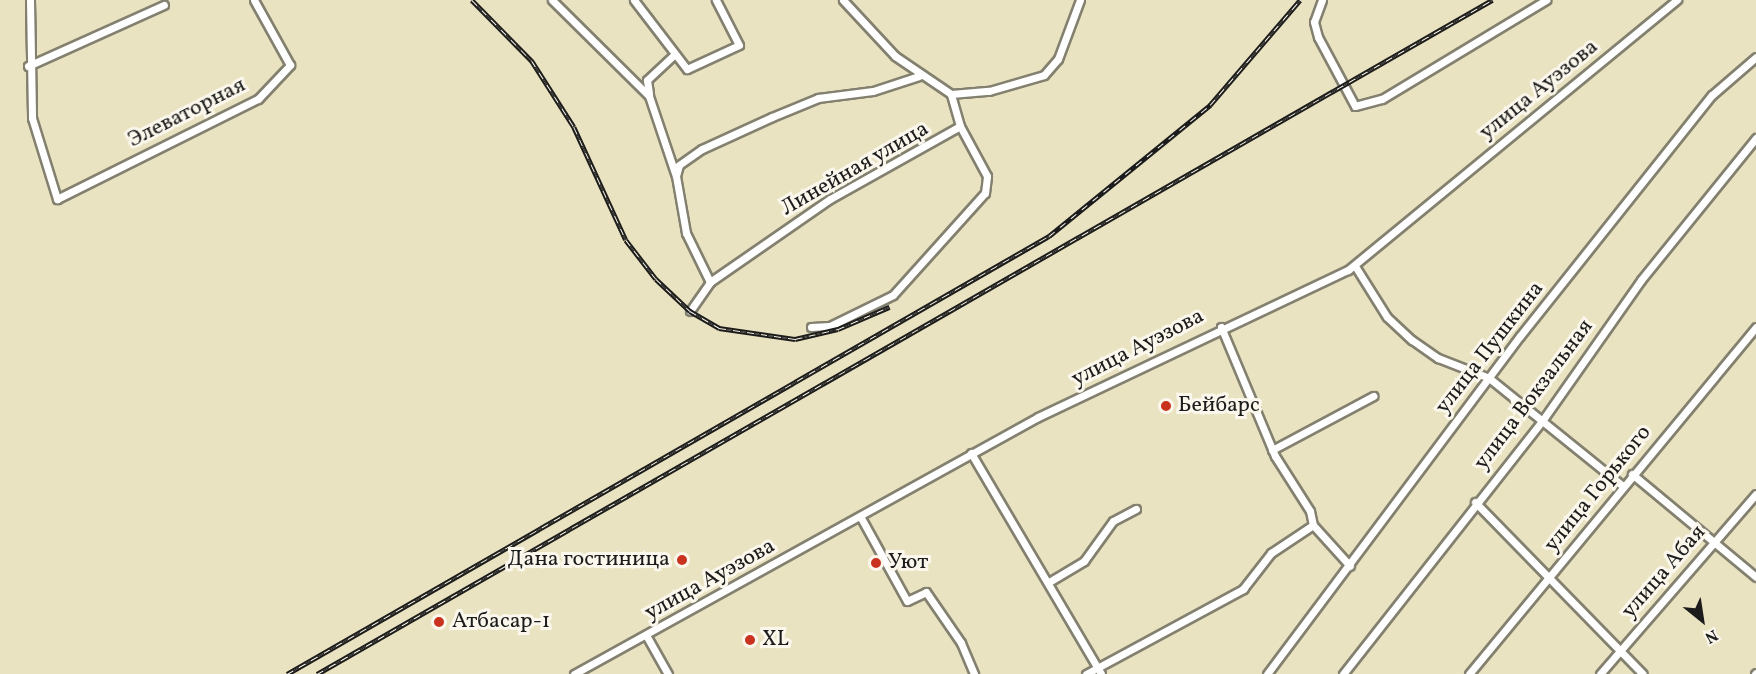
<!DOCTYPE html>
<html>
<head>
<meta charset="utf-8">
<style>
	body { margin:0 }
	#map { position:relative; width:1756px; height:674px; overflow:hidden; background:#eae3c2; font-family:Vollkorn,serif }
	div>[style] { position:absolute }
	.roads { filter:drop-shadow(2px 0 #83806f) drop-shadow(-2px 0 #83806f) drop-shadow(0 2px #83806f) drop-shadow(0 -2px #83806f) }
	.street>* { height:7px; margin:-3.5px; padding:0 3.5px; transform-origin:3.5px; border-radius:3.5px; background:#fff }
	.rail>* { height:4.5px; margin-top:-2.25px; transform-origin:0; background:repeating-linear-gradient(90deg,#fbf7ec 0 7px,#1c1c1c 0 14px); box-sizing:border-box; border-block:2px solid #1c1c1c }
	.dots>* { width:16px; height:16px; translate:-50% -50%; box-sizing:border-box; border:3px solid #fbf7ec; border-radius:50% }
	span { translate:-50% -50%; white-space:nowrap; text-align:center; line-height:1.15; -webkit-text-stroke:6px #fbf7ec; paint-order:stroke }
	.street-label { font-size:22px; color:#1c1c1c }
	.poi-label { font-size:22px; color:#1c1c1c }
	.left { translate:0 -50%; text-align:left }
	.right { translate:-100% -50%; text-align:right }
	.north { position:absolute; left:1672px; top:590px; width:60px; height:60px; -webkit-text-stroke:4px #fbf7ec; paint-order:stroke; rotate:150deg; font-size:16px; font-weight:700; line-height:24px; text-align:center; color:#1c1c1c }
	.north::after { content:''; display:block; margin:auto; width:21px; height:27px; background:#1c1c1c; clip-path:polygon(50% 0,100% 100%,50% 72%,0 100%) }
</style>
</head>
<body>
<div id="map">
	<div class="roads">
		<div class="street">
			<div style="left:30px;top:0;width:118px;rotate:89deg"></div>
			<div style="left:32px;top:118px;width:85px;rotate:72.8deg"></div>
			<div style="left:57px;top:199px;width:225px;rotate:-26.5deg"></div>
			<div style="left:258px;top:99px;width:47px;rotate:-46.7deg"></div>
			<div style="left:290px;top:65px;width:74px;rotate:-119deg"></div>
			<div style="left:552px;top:0;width:136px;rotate:44.7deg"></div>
			<div style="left:649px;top:96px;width:84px;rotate:71.4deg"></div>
			<div style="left:676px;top:176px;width:58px;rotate:80deg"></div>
			<div style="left:686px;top:233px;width:55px;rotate:63.9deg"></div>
			<div style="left:634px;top:0;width:87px;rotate:52.5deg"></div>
			<div style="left:687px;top:69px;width:57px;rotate:-24.8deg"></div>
			<div style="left:739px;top:45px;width:51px;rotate:-117.1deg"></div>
			<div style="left:843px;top:0;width:76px;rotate:47.1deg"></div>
			<div style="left:895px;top:56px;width:68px;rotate:34.2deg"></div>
			<div style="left:1322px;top:0;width:23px;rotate:110deg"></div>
			<div style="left:1314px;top:22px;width:16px;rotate:75deg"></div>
			<div style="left:1318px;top:37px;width:78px;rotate:61.8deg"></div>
			<div style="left:1355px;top:106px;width:28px;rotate:-15deg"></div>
			<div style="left:1382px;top:99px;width:192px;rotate:-31.1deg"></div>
			<div style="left:28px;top:66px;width:149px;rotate:-24.2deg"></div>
			<div style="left:649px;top:93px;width:13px;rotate:-99deg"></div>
			<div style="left:647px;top:80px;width:37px;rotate:-43deg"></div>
			<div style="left:951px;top:94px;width:38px;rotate:-5deg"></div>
			<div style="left:989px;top:91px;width:57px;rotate:-16.2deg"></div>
			<div style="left:1044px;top:75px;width:21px;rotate:-49deg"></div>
			<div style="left:1058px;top:59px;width:63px;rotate:-69.6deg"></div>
			<div style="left:676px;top:176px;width:11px;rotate:-75deg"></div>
			<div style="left:679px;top:165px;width:28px;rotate:-35deg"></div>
			<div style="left:702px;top:149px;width:77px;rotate:-24.6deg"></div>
			<div style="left:772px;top:117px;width:50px;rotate:-22.4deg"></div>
			<div style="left:818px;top:98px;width:55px;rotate:-7.3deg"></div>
			<div style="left:873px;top:91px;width:48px;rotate:-18.1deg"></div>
			<div style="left:1355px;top:266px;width:60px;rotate:57.9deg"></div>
			<div style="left:1387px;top:317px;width:34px;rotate:43deg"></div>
			<div style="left:1412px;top:340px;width:32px;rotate:35deg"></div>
			<div style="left:1438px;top:358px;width:55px;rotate:21.4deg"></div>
			<div style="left:1489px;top:378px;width:172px;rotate:38.9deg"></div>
			<div style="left:690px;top:311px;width:35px;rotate:-55deg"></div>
			<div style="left:710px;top:282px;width:146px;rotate:-34.7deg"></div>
			<div style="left:830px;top:199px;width:149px;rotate:-29.3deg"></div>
			<div style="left:960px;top:126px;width:33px;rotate:-106deg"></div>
			<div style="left:811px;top:327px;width:19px;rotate:-3deg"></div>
			<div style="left:830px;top:326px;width:70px;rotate:-26.2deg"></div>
			<div style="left:893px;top:295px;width:137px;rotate:-48deg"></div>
			<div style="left:985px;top:193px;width:17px;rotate:-83deg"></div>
			<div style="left:987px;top:176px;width:57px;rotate:-118.4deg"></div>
			<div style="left:1221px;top:327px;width:140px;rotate:67.3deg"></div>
			<div style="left:1275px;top:456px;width:65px;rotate:57.5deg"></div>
			<div style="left:1310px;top:511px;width:14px;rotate:78deg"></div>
			<div style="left:1313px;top:525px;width:55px;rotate:47.9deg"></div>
			<div style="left:1272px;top:450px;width:115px;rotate:-28.1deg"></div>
			<div style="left:971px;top:453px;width:256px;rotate:59.5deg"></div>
			<div style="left:1632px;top:474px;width:161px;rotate:39.7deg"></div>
			<div style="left:1475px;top:502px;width:240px;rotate:45.7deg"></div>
			<div style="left:860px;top:516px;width:97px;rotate:61.1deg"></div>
			<div style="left:907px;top:601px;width:21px;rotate:-25deg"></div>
			<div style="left:926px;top:592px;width:62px;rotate:55.5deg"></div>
			<div style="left:961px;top:643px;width:34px;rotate:67deg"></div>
			<div style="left:1049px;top:582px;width:41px;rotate:-31deg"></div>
			<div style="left:1084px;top:561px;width:49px;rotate:-54.1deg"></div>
			<div style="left:1113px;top:521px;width:26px;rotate:-28deg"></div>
			<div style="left:646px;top:635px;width:45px;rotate:60.6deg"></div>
			<div style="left:574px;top:674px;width:530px;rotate:-28.98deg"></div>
			<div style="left:1038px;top:417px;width:343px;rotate:-25.4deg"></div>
			<div style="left:1348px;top:270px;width:426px;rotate:-39.4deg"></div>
			<div style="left:1086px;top:674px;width:179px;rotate:-28.4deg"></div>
			<div style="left:1243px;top:589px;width:46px;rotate:-52.1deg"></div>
			<div style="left:1271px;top:553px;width:50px;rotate:-33.7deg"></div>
			<div style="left:1267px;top:674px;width:422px;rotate:-53.2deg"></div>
			<div style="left:1520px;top:336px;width:308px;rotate:-51.5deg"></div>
			<div style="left:1712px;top:95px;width:58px;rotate:-40.8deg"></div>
			<div style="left:1343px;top:674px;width:322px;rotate:-51.8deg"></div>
			<div style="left:1542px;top:421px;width:172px;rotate:-54.9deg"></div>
			<div style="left:1641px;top:280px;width:183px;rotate:-51deg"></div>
			<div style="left:1469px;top:674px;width:450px;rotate:-50.4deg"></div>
			<div style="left:1600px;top:674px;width:238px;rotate:-49.1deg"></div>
			<div style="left:1755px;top:674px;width:1px;rotate:-45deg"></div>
		</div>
	</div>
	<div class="rail">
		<div style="left:472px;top:0;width:86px;rotate:45.5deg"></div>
		<div style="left:532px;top:61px;width:78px;rotate:57.5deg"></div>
		<div style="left:574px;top:127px;width:124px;rotate:65.3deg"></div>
		<div style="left:626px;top:240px;width:49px;rotate:52.4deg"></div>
		<div style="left:656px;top:279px;width:47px;rotate:43.3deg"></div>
		<div style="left:690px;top:311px;width:34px;rotate:30deg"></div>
		<div style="left:719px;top:328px;width:77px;rotate:8.2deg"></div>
		<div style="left:795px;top:339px;width:44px;rotate:-13.1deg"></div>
		<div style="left:838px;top:329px;width:56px;rotate:-23.3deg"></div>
		<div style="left:287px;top:674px;width:879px;rotate:-29.89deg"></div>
		<div style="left:1049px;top:236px;width:208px;rotate:-39.1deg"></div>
		<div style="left:1210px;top:105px;width:138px;rotate:-49.4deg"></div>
		<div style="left:317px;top:674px;width:1355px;rotate:-29.84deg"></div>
	</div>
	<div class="dots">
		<div style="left:1166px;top:406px;background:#c8321e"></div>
		<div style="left:682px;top:560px;background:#c8321e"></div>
		<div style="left:876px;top:563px;background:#c8321e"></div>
		<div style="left:439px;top:622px;background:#c8321e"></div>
		<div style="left:750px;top:640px;background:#c8321e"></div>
	</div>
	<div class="street-label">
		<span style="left:1539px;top:90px;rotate:-39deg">улица Ауэзова</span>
		<span style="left:187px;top:113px;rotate:-27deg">Элеваторная</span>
		<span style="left:855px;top:169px;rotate:-30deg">Линейная улица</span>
		<span style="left:1138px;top:348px;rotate:-27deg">улица Ауэзова</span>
		<span style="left:1490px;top:348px;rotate:-52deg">улица Пушкина</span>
		<span style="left:1534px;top:395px;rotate:-53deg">улица Вокзальная</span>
		<span style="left:1598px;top:489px;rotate:-51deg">улица Горького</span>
		<span style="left:1664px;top:572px;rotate:-49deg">улица Абая</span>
		<span style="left:710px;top:580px;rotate:-29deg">улица Ауэзова</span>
	</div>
	<div class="poi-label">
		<span class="left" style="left:1178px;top:406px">Бейбарс</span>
		<span class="right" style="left:670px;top:560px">Дана гостиница</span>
		<span class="left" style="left:888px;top:563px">Уют</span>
		<span class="left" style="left:452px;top:622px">Атбасар-1</span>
		<span class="left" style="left:762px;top:640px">XL</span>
	</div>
	<div class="north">N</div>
</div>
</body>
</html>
